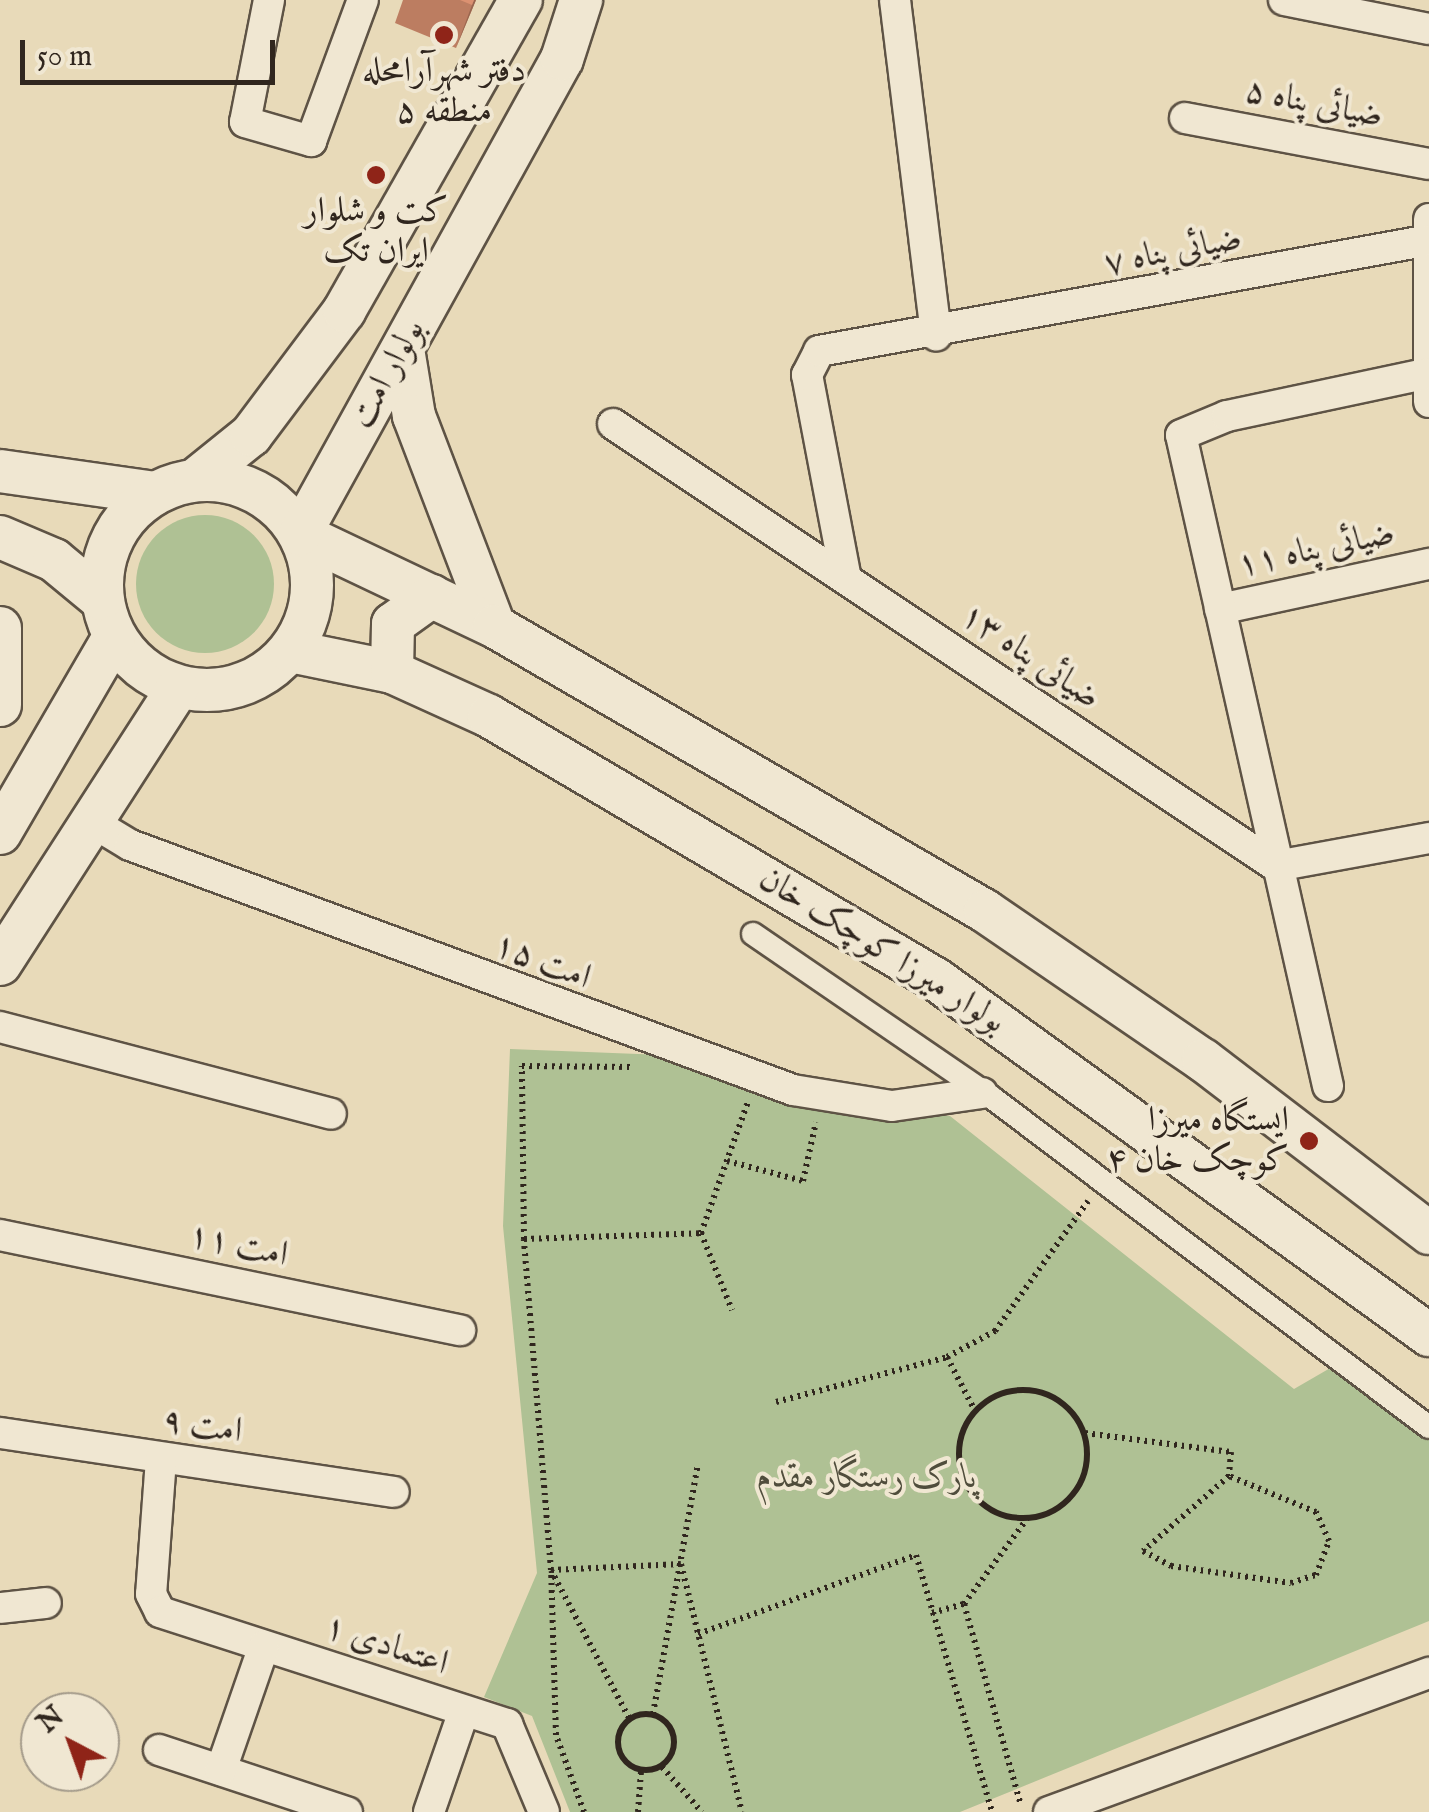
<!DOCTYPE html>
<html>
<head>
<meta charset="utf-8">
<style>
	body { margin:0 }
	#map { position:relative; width:1429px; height:1812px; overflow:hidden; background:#e8dab9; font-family:"IM FELL English",Amiri,serif }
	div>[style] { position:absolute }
	.green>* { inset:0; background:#afc194 }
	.round { border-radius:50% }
	.path>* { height:6px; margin-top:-3px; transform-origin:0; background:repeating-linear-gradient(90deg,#30261e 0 2.5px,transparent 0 7.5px) }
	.path>.ring { margin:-3px; padding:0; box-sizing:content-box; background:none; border:6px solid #30261e; border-radius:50% }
	.roads { filter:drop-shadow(2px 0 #5e5345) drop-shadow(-2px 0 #5e5345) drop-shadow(0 2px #5e5345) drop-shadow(0 -2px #5e5345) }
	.pedestrian>* { height:22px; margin:-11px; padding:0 11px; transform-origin:11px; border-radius:11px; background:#f0e7d2 }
	.minor>* { height:30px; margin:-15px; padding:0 15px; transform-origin:15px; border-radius:15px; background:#f0e7d2 }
	.secondary>* { height:42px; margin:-21px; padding:0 21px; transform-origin:21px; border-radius:21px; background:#f0e7d2 }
	.secondary>.ring { margin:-21px; padding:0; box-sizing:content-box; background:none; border:42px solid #f0e7d2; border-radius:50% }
	.wall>* { inset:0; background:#bc7d61 }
	.shaded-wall>* { inset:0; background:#99664f }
	.building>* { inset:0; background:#db9171 }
	.dots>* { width:28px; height:28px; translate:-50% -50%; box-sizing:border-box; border:5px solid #f0e7d2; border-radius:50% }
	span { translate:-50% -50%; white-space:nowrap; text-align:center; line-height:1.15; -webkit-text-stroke:8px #f0e7d2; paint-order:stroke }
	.poi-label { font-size:35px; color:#30261e }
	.right { translate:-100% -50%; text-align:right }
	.street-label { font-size:35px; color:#30261e }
	.park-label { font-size:35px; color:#504d3c; font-style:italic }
	.north { position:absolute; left:20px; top:1692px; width:100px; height:100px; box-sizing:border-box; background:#f0e7d2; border:2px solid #a39a8a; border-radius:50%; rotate:319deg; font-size:28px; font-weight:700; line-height:40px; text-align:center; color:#30261e }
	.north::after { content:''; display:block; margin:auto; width:35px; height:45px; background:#8f2418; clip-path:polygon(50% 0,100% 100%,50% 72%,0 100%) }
	.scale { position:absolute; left:20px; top:40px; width:255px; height:45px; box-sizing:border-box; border:5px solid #30261e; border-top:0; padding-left:12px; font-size:30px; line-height:35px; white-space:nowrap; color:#30261e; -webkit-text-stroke:8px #f0e7d2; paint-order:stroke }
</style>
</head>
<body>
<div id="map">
	<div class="green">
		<div class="round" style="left:136px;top:515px;width:138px;height:138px"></div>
		<div style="clip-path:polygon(510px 1049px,664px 1055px,821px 1105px,950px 1116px,1294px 1389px,1332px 1367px,1429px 1436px,1429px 1621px,960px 1812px,570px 1812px,532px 1716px,484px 1697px,537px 1573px,503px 1226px)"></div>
	</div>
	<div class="path">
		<div style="left:727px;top:1161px;width:79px;rotate:14.7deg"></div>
		<div style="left:803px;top:1181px;width:60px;rotate:-77.6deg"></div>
		<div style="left:701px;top:1233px;width:139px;rotate:-70.3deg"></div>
		<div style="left:524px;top:1239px;width:177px;rotate:-1.9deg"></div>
		<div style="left:701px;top:1233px;width:83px;rotate:68.1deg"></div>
		<div style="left:947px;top:1357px;width:55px;rotate:-28.4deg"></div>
		<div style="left:995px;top:1331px;width:160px;rotate:-54.4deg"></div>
		<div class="ring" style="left:959px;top:1390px;width:122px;height:122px"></div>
		<div style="left:776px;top:1402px;width:177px;rotate:-14.7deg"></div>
		<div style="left:947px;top:1357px;width:61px;rotate:62.6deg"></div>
		<div style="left:1085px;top:1433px;width:147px;rotate:7.4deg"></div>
		<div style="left:1231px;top:1452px;width:24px;rotate:95deg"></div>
		<div style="left:1229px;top:1476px;width:114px;rotate:138.9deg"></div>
		<div style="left:1143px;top:1551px;width:32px;rotate:28deg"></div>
		<div style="left:1171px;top:1566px;width:121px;rotate:8.1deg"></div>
		<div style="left:1291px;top:1583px;width:26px;rotate:-18deg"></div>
		<div style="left:1316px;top:1575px;width:36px;rotate:-69deg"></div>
		<div style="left:1329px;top:1541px;width:32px;rotate:-114deg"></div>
		<div style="left:1316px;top:1512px;width:94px;rotate:-157.5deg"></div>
		<div style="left:964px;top:1604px;width:106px;rotate:-53.5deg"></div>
		<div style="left:932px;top:1613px;width:33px;rotate:-16deg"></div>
		<div style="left:964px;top:1604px;width:206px;rotate:74.2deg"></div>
		<div style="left:698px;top:1634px;width:232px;rotate:-19.9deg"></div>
		<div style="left:916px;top:1555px;width:268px;rotate:73.5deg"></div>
		<div style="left:653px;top:1714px;width:253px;rotate:-79.8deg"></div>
		<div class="ring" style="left:618px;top:1714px;width:50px;height:50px"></div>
		<div style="left:629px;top:1718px;width:167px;rotate:-117.8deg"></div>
		<div style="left:551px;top:1570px;width:332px;rotate:-94.7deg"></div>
		<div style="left:524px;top:1239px;width:173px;rotate:-90.7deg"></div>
		<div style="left:522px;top:1066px;width:111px;rotate:0.5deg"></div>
		<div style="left:662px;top:1767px;width:60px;rotate:48.4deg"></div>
		<div style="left:584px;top:1812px;width:82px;rotate:-110deg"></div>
		<div style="left:556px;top:1735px;width:165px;rotate:-91.7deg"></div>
		<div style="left:551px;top:1570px;width:130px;rotate:-2.6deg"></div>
		<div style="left:681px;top:1564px;width:255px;rotate:76.2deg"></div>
		<div style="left:638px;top:1812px;width:41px;rotate:-85.8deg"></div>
	</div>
	<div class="roads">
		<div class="pedestrian">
			<div style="left:753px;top:934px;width:288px;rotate:34.4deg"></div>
			<div style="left:991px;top:1097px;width:548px;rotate:37deg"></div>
		</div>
		<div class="minor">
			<div style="left:269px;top:0;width:124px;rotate:101.1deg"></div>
			<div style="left:245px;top:122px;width:69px;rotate:16.1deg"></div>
			<div style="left:311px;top:141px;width:150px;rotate:-69.8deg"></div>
			<div style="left:895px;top:0;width:338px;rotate:83deg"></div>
			<div style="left:1284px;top:0;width:148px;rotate:11.3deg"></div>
			<div style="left:1185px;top:118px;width:248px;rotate:10.7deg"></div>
			<div style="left:1429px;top:219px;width:183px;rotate:90deg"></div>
			<div style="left:613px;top:424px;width:797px;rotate:33.69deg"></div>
			<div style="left:1276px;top:866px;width:156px;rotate:-10.4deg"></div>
			<div style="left:846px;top:579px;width:208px;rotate:-100.8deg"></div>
			<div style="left:807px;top:375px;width:27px;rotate:-63deg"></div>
			<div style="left:819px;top:351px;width:615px;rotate:-10.3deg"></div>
			<div style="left:1220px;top:609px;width:214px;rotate:-12.2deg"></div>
			<div style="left:92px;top:822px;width:44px;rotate:31.2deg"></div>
			<div style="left:130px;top:845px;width:707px;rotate:20.28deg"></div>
			<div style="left:793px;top:1090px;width:100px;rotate:9.2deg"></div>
			<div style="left:892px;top:1106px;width:91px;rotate:-8.2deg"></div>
			<div style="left:0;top:1027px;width:342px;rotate:14.7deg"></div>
			<div style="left:1328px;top:1086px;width:667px;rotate:-102.72deg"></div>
			<div style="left:1181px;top:435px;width:50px;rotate:-22.4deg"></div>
			<div style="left:1227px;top:416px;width:202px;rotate:-12deg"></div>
			<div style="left:0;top:1235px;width:470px;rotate:11.7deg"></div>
			<div style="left:0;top:1433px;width:398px;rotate:8.5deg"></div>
			<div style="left:161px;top:1459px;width:135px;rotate:94.2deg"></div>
			<div style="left:151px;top:1594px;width:20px;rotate:63deg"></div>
			<div style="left:160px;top:1612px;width:365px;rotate:17.9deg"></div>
			<div style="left:507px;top:1724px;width:95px;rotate:67.2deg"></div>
			<div style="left:0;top:1608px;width:46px;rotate:-6.2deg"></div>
			<div style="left:159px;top:1750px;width:198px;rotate:18.3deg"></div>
			<div style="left:221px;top:1770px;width:131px;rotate:-70.9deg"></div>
			<div style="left:429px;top:1812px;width:107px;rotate:-70.9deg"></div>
			<div style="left:1049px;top:1812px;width:405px;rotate:-20.1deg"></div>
		</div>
		<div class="secondary">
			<div style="left:403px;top:349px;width:68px;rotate:80.7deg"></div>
			<div style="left:414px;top:416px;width:225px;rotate:69.1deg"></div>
			<div style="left:0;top:471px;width:157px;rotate:8.1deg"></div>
			<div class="ring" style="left:102px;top:480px;width:168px;height:168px"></div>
			<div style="left:195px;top:480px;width:72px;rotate:-38.8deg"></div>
			<div style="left:251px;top:435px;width:155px;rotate:-53.1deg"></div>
			<div style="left:344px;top:311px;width:358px;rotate:-60.4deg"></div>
			<div style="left:300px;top:534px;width:215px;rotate:25.4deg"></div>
			<div style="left:494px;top:626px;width:568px;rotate:30.13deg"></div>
			<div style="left:985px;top:911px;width:264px;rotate:34.4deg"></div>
			<div style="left:1203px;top:1060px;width:285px;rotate:37.4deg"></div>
			<div style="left:300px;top:534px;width:542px;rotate:-61.12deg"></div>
			<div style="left:562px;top:59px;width:62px;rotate:-72.1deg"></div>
			<div style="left:0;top:537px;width:59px;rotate:23.1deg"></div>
			<div style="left:54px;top:560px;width:61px;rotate:39.7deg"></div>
			<div style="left:0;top:628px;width:77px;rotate:90deg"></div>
			<div style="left:290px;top:651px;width:104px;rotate:11.6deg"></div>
			<div style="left:392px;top:672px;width:107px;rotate:24.4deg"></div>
			<div style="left:489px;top:716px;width:520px;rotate:30.51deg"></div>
			<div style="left:937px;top:980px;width:607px;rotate:35.81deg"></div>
			<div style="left:392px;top:672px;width:48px;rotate:-88.8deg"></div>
			<div style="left:393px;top:624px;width:48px;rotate:-35.7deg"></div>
			<div style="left:0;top:833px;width:227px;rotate:-59.8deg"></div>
			<div style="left:0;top:964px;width:328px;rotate:-57.2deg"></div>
		</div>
	</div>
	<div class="wall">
		<div style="clip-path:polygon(403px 0,476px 0,456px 48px,395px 23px)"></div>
	</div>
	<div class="shaded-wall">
		<div style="clip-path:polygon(474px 0,476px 0,456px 48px,472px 5px)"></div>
	</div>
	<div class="building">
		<div style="clip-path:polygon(460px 0,474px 0,472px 5px)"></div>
	</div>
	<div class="dots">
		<div style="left:444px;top:35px;background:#8f2418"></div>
		<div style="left:376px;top:175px;background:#8f2418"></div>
		<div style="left:1309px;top:1141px;background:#8f2418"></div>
	</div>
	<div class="poi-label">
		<span style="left:444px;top:92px">دفتر شهرآرامحله<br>منطقه ۵</span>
		<span style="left:376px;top:232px">کت و شلوار<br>ایران تک</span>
		<span class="right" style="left:1289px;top:1141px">ایستگاه میرزا<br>کوچک خان ۴</span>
	</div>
	<div class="street-label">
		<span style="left:1314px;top:104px;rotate:11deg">ضیائی پناه ۵</span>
		<span style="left:1173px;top:252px;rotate:-11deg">ضیائی پناه ۷</span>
		<span style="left:388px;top:374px;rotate:-61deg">بولوار امت</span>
		<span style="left:1316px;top:550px;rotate:-12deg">ضیائی پناه ۱۱</span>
		<span style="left:1030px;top:657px;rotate:34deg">ضیائی پناه ۱۳</span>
		<span style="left:882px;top:951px;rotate:32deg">بولوار میرزا کوچک خان</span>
		<span style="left:542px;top:962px;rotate:21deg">امت ۱۵</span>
		<span style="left:238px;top:1246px;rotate:12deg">امت ۱۱</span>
		<span style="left:202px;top:1427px;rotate:8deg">امت ۹</span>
		<span style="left:386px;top:1646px;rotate:18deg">اعتمادی ۱</span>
	</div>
	<div class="park-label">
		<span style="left:867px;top:1478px">پارک رستگار مقدم</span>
	</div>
	<div class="north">N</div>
	<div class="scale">50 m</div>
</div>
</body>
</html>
